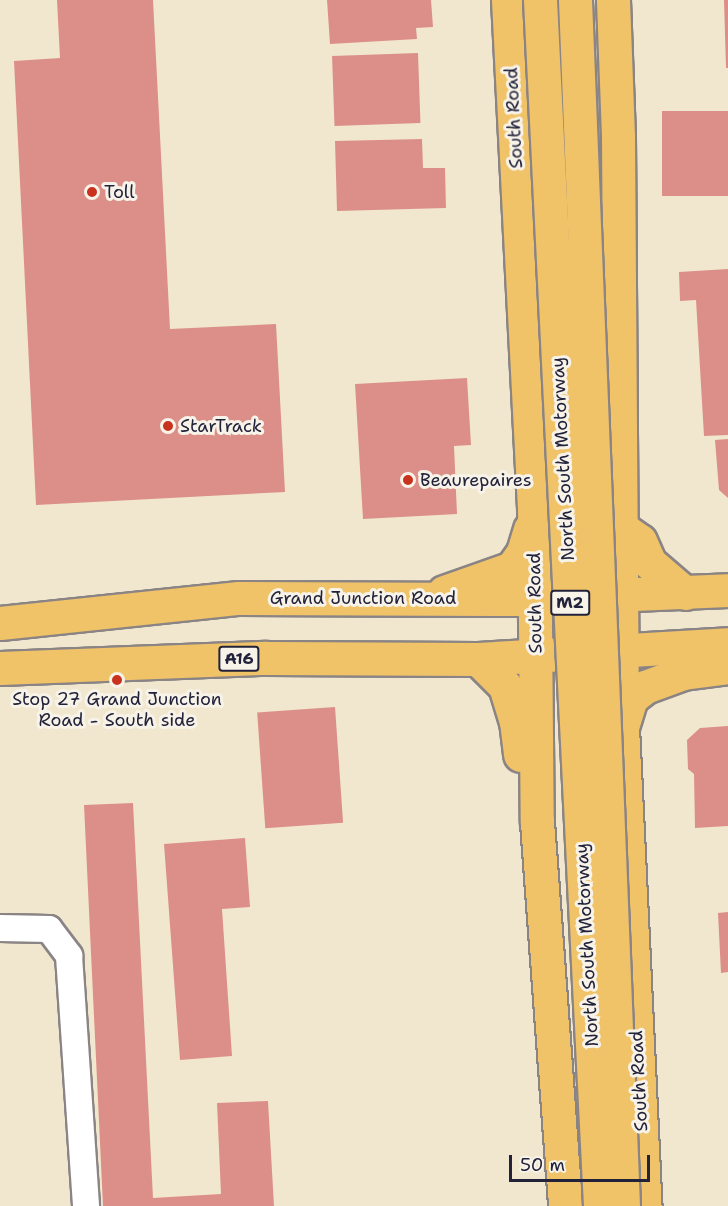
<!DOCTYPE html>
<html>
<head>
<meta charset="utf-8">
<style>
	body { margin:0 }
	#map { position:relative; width:728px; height:1206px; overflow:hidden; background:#f1e7cf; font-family:"Shantell Sans",sans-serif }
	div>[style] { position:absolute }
	.building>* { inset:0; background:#dc8f88; transform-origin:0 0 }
	.roads { filter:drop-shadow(2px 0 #8a8485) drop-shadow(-2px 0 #8a8485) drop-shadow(0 2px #8a8485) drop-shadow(0 -2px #8a8485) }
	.minor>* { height:26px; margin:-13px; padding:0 13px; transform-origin:13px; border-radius:13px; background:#fff }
	.highway>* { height:33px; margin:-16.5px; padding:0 16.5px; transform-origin:16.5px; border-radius:16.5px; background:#f1c369 }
	.bridges { filter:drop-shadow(2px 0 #8a8485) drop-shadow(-2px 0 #8a8485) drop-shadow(0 2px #8a8485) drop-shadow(0 -2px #8a8485) }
	.highway-bridge>* { height:33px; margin:-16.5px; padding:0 16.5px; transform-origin:16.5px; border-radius:16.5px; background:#f1c369 }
	.dots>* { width:16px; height:16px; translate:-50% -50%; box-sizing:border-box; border:3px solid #f7f3e8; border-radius:50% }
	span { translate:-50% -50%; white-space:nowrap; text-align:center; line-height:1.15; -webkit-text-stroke:6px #f7f3e8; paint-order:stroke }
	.shield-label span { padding:2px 4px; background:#f7f3e8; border:2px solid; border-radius:4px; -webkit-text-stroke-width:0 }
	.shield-label { font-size:16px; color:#22223b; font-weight:700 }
	.street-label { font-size:18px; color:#22223b }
	.poi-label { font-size:18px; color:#22223b }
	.left { translate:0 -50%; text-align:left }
	.scale { position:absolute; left:509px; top:1155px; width:141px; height:27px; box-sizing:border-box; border:3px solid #22223b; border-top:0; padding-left:8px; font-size:18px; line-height:21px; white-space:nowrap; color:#22223b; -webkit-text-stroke:4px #f7f3e8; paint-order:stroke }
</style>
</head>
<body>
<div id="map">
	<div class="building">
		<div style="clip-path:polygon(57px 0,153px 0,170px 329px,276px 324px,285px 492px,36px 505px,14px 61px,60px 58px)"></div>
		<div style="clip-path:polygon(327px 0,431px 0,433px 27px,416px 28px,417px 39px,330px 44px)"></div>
		<div style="clip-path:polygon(724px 0,728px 0,728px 68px,726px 68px)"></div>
		<div style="left:418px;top:53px;width:70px;height:86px;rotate:88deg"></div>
		<div style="left:728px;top:111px;width:85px;height:66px;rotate:90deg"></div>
		<div style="clip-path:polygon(422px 139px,423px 168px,445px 168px,446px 208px,337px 211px,335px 141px)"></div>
		<div style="clip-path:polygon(728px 269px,728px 435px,704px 436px,696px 300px,680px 301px,679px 272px)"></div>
		<div style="clip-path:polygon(467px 378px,471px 445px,454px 446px,457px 514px,363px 519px,355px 384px)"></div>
		<div style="clip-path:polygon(728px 439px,728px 498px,719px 490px,715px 440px)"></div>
		<div style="left:335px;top:707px;width:116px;height:78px;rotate:86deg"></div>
		<div style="clip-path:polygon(728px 726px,728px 826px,695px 828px,694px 774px,688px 769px,687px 740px,700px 728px)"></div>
		<div style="clip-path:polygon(133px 803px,153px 1198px,221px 1194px,217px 1103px,268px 1101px,274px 1206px,103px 1206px,84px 805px)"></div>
		<div style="clip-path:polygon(245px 838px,250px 907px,222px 909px,232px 1056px,180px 1060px,164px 844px)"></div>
		<div style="clip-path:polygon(728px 912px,728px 972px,721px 973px,718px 913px)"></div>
	</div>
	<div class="roads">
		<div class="minor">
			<div style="left:0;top:928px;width:49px;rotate:1.2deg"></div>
			<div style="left:49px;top:929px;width:34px;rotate:53deg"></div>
			<div style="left:69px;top:956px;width:251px;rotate:86.1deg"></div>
		</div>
		<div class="highway">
			<div style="left:508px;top:0;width:509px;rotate:87.07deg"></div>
			<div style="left:534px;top:508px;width:314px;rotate:89.5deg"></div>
			<div style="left:537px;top:822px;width:385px;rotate:85.8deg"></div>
			<div style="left:613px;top:0;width:136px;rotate:87.9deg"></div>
			<div style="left:618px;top:136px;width:591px;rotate:89.61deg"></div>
			<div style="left:622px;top:727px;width:480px;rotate:87.3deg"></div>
			<div style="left:620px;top:527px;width:24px;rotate:35deg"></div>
			<div style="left:640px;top:541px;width:24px;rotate:66deg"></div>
			<div style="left:650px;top:563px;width:46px;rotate:40.6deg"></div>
			<div style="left:444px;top:592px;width:72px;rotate:-19.4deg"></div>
			<div style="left:512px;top:568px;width:19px;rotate:-55deg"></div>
			<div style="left:523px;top:552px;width:24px;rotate:-73deg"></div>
			<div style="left:0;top:623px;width:240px;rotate:-6deg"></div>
			<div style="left:239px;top:598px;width:277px;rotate:0.2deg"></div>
			<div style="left:516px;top:599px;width:212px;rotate:-2.4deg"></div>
			<div style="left:478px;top:659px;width:38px;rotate:45deg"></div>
			<div style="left:505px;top:686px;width:37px;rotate:73deg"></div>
			<div style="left:516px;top:721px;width:34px;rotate:83deg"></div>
			<div style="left:0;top:668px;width:266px;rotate:-2.2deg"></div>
			<div style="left:266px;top:658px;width:212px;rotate:0.3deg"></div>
			<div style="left:478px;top:659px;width:250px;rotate:-3.4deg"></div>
			<div style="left:623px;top:724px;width:27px;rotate:-73deg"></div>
			<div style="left:631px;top:698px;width:18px;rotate:-38deg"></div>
			<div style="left:645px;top:687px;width:40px;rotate:-20.2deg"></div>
			<div style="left:683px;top:673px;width:45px;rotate:-7.6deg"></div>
		</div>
	</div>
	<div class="bridges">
		<div class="highway-bridge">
			<div style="left:540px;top:0;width:1207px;rotate:87.15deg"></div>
			<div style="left:575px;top:0;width:1207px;rotate:87.72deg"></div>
		</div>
	</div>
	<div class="dots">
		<div style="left:92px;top:192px;background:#c8321e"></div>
		<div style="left:168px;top:426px;background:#c8321e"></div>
		<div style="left:408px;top:480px;background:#c8321e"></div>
		<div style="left:117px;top:680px;background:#c8321e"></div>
	</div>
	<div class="shield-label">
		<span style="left:570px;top:603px">M2</span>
		<span style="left:239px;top:659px">A16</span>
	</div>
	<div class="street-label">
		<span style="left:514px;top:118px;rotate:-93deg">South Road</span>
		<span style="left:563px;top:459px;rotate:-93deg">North South Motorway</span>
		<span style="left:363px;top:598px">Grand Junction Road</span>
		<span style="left:535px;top:603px;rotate:-91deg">South Road</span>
		<span style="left:587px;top:945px;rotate:-93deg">North South Motorway</span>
		<span style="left:639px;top:1081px;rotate:-93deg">South Road</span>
	</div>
	<div class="poi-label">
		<span class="left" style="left:104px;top:192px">Toll</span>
		<span class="left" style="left:180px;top:426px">StarTrack</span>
		<span class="left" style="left:420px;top:480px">Beaurepaires</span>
		<span style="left:117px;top:710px">Stop 27 Grand Junction<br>Road - South side</span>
	</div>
	<div class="scale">50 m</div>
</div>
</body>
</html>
